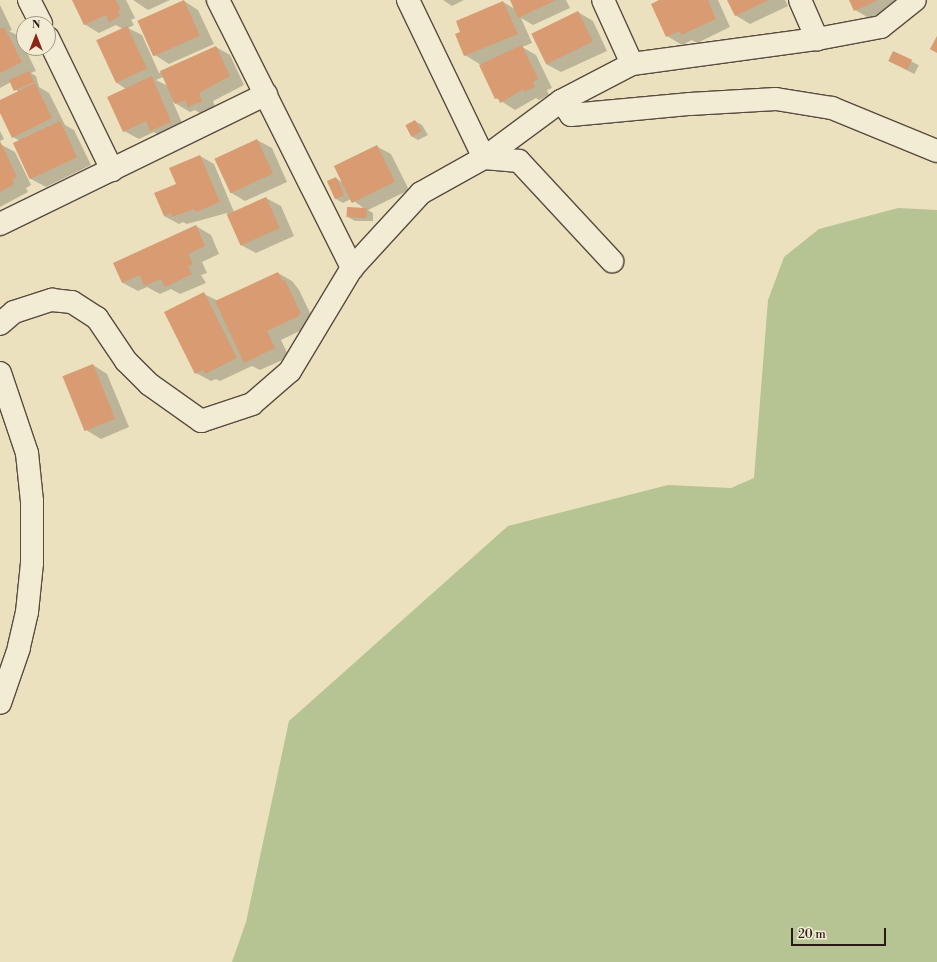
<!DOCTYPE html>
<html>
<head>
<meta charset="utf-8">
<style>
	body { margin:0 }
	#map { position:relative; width:937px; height:962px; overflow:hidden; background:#ece1bf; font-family:"Libre Bodoni",serif }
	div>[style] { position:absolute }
	.green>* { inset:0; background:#b6c393 }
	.shadow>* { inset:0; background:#0003; transform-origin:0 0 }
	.building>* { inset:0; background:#d89b72; transform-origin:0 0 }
	.roads { filter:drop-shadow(1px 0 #584c3f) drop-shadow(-1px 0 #584c3f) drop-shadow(0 1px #584c3f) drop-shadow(0 -1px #584c3f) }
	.street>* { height:22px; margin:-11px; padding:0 11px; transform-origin:11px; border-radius:11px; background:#f3ecd5 }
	span { translate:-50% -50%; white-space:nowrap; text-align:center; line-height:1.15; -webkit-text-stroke:3.5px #f3ecd5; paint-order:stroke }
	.north { position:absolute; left:16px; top:16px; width:40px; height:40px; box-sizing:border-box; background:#f3ecd5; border:1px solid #a19888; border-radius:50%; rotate:0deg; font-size:11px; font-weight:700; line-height:16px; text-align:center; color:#271b14 }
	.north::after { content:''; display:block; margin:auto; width:14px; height:18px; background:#8f2418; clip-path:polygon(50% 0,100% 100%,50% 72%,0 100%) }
	.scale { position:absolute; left:791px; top:928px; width:95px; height:18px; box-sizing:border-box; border:2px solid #271b14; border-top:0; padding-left:5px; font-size:12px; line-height:14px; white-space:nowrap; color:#271b14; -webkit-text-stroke:3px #f3ecd5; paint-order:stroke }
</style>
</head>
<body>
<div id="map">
	<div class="green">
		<div style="clip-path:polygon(898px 208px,937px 210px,937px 962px,232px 962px,246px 922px,289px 721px,508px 526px,668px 485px,731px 488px,754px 478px,768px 300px,784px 257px,819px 229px)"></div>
	</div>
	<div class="shadow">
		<div style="clip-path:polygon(evenodd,73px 0,126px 0,135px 18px,131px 20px,134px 25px,128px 28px,142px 35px,159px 73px,216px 47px,230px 55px,244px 85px,213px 101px,216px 109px,203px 115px,195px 110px,190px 112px,173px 102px,185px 130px,165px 139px,154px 132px,139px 139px,124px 131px,126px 89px,117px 83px,123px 29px,116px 25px,99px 33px,84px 24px,73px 0,163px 77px,168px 86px,156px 80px,163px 77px)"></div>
		<div style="clip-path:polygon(133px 0,170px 0,148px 10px)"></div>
		<div style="clip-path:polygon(443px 0,464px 0,452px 6px)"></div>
		<div style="clip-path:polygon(511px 0,566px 0,570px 8px,533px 25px,521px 18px,532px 43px,522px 47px,536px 55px,552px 88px,547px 90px,549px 95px,539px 100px,536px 98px,515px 110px,496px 98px,481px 65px,465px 55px,503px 2px,515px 9px)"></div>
		<div style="clip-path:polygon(661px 0,718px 0,730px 27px,697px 43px,692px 40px,682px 45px,667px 36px)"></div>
		<div style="clip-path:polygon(728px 0,785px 0,788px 6px,750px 24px,735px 15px)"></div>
		<div style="clip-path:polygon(851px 0,908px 0,909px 1px,869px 18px,855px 10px)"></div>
		<div style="clip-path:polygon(184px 1px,198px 10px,214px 44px,169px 64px,155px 55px)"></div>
		<div style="clip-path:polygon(0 5px,12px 30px,9px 31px,19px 36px,36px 71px,31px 73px,36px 76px,39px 87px,49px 93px,65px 125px,74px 130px,91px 165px,46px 187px,31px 179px,20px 141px,13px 137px,0 111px,0 101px,18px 92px,11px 82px,0 88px)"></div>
		<div style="clip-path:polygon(578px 12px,593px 21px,607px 51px,561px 72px,546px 64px)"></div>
		<div style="left:893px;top:52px;width:29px;height:10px;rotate:27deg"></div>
		<div style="clip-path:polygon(415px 121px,422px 125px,428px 135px,418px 140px,411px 136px,406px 126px)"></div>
		<div style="clip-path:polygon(0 131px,4px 139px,0 141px)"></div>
		<div style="clip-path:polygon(257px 140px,272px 148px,287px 182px,245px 201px,230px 192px)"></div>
		<div style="clip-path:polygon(0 144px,15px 152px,31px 185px,26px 188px,28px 192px,0 207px)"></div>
		<div style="clip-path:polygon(376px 146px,391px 154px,409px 190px,368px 210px,373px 213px,373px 221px,355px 221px,348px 217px,365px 209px,351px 199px,343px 203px,336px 199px,336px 178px,343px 183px)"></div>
		<div style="clip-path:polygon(200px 156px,214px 164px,234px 212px,266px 198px,281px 206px,294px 236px,256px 253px,241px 245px,227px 213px,187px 224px,183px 222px,179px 224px,164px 216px,177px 185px)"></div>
		<div style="clip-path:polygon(196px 226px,211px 235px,219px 254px,202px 262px,207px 273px,201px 275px,206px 283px,180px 294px,171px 289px,160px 294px,147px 287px,138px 291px,123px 283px,114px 263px)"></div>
		<div style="clip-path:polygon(278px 273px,292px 281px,299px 290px,314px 321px,314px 324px,281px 340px,289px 357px,260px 370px,252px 366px,220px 381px,216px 379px,211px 381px,196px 373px,204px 294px,218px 301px)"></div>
		<div style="clip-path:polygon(93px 365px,107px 374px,129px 427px,101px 439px,86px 430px)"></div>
	</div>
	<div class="building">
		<div style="clip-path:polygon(72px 0,116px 0,121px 10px,118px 11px,120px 16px,109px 22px,106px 15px,84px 25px)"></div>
		<div style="left:184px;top:0;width:39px;height:51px;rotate:66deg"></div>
		<div style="clip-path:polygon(510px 0,556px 0,518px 18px)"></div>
		<div style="clip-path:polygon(659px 0,708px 0,716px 19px,681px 35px,680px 31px,666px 37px,651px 4px)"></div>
		<div style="clip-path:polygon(727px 0,769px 0,735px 16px)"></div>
		<div style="clip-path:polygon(849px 0,878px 0,854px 11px)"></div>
		<div style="clip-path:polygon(503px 1px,518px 34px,464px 56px,455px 34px,460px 32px,456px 21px)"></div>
		<div style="left:578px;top:11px;width:34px;height:52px;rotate:64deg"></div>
		<div style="left:127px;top:26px;width:47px;height:34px;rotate:65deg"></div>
		<div style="clip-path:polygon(4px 27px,22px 62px,0 73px,0 29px)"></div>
		<div style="clip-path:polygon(937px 36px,937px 53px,930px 49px)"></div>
		<div style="clip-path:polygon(522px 45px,538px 79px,533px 82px,535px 87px,524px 92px,523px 89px,500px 103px,498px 98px,495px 99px,479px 65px)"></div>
		<div style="clip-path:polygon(216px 46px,230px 76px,199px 93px,202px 101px,188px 107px,185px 100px,175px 104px,160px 71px)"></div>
		<div style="left:893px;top:51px;width:21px;height:11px;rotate:25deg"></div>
		<div style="left:29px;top:71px;width:12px;height:22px;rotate:66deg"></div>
		<div style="clip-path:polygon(152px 76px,171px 122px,150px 131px,146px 121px,123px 132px,107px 97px)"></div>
		<div style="clip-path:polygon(35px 83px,52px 118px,12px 138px,0 113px,0 100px)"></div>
		<div style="left:415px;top:120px;width:13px;height:11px;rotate:61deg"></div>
		<div style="left:60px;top:121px;width:40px;height:52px;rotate:65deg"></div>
		<div style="left:257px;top:139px;width:38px;height:47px;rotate:65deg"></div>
		<div style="clip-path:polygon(0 141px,17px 177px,12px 179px,14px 184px,0 192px)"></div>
		<div style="left:377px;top:145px;width:41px;height:48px;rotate:64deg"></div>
		<div style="clip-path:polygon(200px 155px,220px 202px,196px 212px,194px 209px,172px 217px,171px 213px,164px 216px,154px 193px,176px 184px,169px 168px)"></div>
		<div style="left:336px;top:177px;width:20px;height:10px;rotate:66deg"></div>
		<div style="left:266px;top:197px;width:34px;height:43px;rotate:66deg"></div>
		<div style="left:347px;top:207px;width:20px;height:10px;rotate:3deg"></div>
		<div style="clip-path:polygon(196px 225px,205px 246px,188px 254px,193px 264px,188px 266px,192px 274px,165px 287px,161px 279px,144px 286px,140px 275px,122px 283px,113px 263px)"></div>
		<div style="clip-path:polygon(278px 272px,282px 281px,285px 280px,300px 312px,299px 316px,267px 331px,275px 348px,244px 363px,215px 301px)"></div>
		<div style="clip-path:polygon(204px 292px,237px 358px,205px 374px,203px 370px,195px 374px,164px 312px)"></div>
		<div style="left:93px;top:364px;width:59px;height:33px;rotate:68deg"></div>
	</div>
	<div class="roads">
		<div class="street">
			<div style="left:29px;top:0;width:27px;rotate:63deg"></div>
			<div style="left:218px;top:0;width:300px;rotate:63.4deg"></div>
			<div style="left:408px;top:0;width:175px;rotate:64.3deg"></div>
			<div style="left:603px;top:0;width:70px;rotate:65.6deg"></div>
			<div style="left:800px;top:0;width:43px;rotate:66.4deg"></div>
			<div style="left:48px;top:38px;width:147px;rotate:64.1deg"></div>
			<div style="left:561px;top:101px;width:17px;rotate:54deg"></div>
			<div style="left:571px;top:115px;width:120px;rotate:-5.3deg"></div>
			<div style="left:690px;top:104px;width:86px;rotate:-3.3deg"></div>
			<div style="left:776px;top:99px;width:57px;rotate:9.1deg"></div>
			<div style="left:832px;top:108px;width:113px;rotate:22.3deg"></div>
			<div style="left:484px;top:158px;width:35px;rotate:5deg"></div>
			<div style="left:519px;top:161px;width:137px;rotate:47.1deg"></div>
			<div style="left:0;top:224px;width:296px;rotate:-26deg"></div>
			<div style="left:0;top:324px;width:18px;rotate:-41deg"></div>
			<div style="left:14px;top:312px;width:40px;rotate:-18deg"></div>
			<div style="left:52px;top:300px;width:20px;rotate:6deg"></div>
			<div style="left:72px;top:302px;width:30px;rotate:33deg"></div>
			<div style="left:97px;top:318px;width:52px;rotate:56deg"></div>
			<div style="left:126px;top:361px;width:33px;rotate:45deg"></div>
			<div style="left:149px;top:384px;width:64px;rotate:35.4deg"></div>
			<div style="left:201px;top:421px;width:54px;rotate:-18.4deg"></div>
			<div style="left:252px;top:404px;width:50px;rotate:-41deg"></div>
			<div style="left:290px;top:371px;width:120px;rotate:-59deg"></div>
			<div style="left:352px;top:268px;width:102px;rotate:-47.4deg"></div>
			<div style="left:421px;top:193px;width:72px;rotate:-29.1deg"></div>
			<div style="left:484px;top:158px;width:96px;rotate:-36.5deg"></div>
			<div style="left:561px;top:101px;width:80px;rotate:-27.5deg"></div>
			<div style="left:632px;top:64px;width:187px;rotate:-7.7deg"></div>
			<div style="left:817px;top:39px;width:65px;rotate:-10.6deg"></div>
			<div style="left:881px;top:27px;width:43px;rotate:-38.5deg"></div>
			<div style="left:0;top:373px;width:84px;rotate:71.4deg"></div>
			<div style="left:27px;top:453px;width:48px;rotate:84.1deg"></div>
			<div style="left:32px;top:501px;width:62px;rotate:90deg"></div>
			<div style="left:32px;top:563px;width:49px;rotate:95.8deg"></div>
			<div style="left:27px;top:612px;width:37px;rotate:103deg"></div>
			<div style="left:19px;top:648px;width:58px;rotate:109.1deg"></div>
		</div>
	</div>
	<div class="north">N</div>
	<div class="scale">20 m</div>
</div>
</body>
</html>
